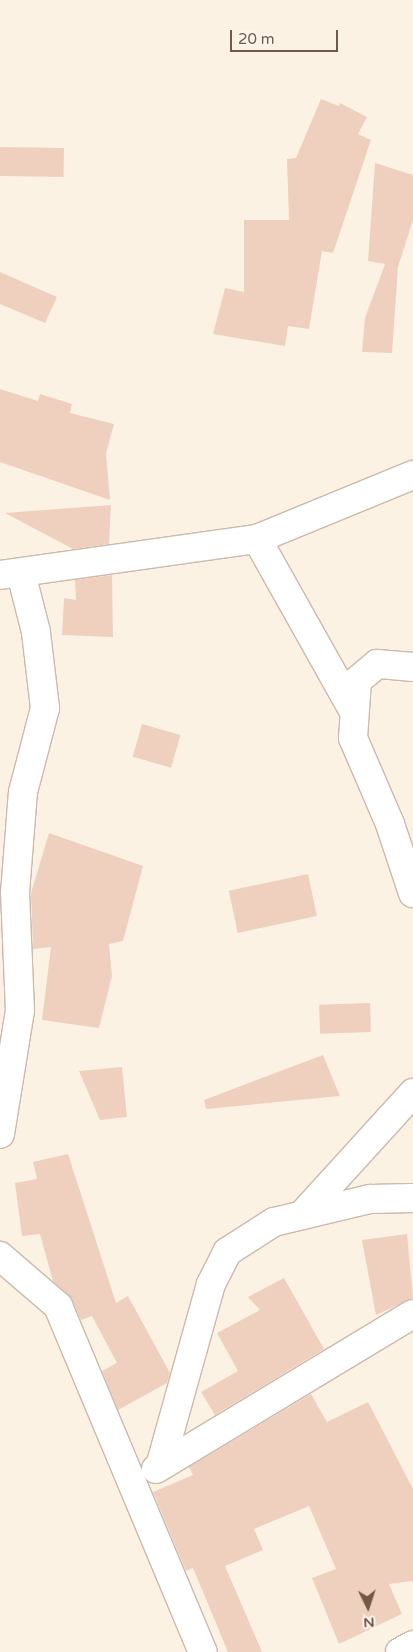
<!DOCTYPE html>
<html>
<head>
<meta charset="utf-8">
<style>
	body { margin:0 }
	#map { position:relative; width:413px; height:1652px; overflow:hidden; background:#fbf2e4; font-family:"Varela Round",sans-serif }
	div>[style] { position:absolute }
	.building>* { inset:0; background:#efd0be; transform-origin:0 0 }
	.roads { filter:drop-shadow(1px 0 #ccb9ab) drop-shadow(-1px 0 #ccb9ab) drop-shadow(0 1px #ccb9ab) drop-shadow(0 -1px #ccb9ab) }
	.street>* { height:28px; margin:-14px; padding:0 14px; transform-origin:14px; border-radius:14px; background:#fff }
	span { translate:-50% -50%; white-space:nowrap; text-align:center; line-height:1.15; -webkit-text-stroke:5px #fef6ea; paint-order:stroke }
	.north { position:absolute; left:343px; top:1582px; width:50px; height:50px; -webkit-text-stroke:4px #fef6ea; paint-order:stroke; rotate:176deg; font-size:14px; font-weight:700; line-height:20px; text-align:center; color:#72584b }
	.north::after { content:''; display:block; margin:auto; width:18px; height:22px; background:#72584b; clip-path:polygon(50% 0,100% 100%,50% 72%,0 100%) }
	.scale { position:absolute; left:230px; top:30px; width:108px; height:22px; box-sizing:border-box; border:2px solid #72584b; border-top:0; padding-left:6px; font-size:15px; line-height:18px; white-space:nowrap; color:#72584b; -webkit-text-stroke:4px #fef6ea; paint-order:stroke }
</style>
</head>
<body>
<div id="map">
	<div class="building">
		<div style="clip-path:polygon(321px 99px,339px 106px,340px 103px,367px 117px,358px 134px,371px 140px,333px 253px,322px 251px,309px 329px,288px 326px,285px 346px,213px 334px,225px 288px,244px 292px,244px 220px,289px 220px,287px 159px,296px 158px)"></div>
		<div style="left:0;top:147px;width:64px;height:29px;rotate:1deg"></div>
		<div style="clip-path:polygon(375px 163px,413px 175px,413px 220px,398px 267px,392px 353px,362px 352px,365px 318px,385px 264px,368px 261px)"></div>
		<div style="clip-path:polygon(0 272px,57px 297px,45px 323px,0 304px)"></div>
		<div style="clip-path:polygon(0 389px,38px 401px,40px 394px,72px 404px,70px 413px,114px 424px,106px 454px,110px 500px,0 462px)"></div>
		<div style="clip-path:polygon(111px 505px,109px 544px,73px 549px,5px 513px)"></div>
		<div style="clip-path:polygon(112px 575px,113px 637px,62px 635px,64px 598px,76px 600px,75px 580px)"></div>
		<div style="left:142px;top:724px;width:40px;height:34px;rotate:16deg"></div>
		<div style="clip-path:polygon(49px 833px,143px 866px,123px 941px,109px 944px,112px 976px,99px 1028px,42px 1020px,51px 947px,33px 949px,31px 893px)"></div>
		<div style="left:308px;top:874px;width:43px;height:81px;rotate:78deg"></div>
		<div style="left:370px;top:1003px;width:29px;height:51px;rotate:88deg"></div>
		<div style="clip-path:polygon(323px 1055px,340px 1096px,206px 1109px,204px 1100px)"></div>
		<div style="clip-path:polygon(122px 1067px,127px 1117px,100px 1120px,79px 1071px)"></div>
		<div style="clip-path:polygon(68px 1154px,116px 1303px,128px 1296px,170px 1373px,167px 1383px,118px 1410px,102px 1371px,117px 1363px,92px 1316px,81px 1320px,72px 1300px,53px 1281px,40px 1234px,22px 1236px,15px 1183px,37px 1179px,33px 1162px)"></div>
		<div style="clip-path:polygon(407px 1234px,413px 1298px,376px 1315px,362px 1240px)"></div>
		<div style="clip-path:polygon(284px 1278px,324px 1349px,215px 1415px,201px 1392px,238px 1371px,217px 1333px,260px 1310px,248px 1297px)"></div>
		<div style="clip-path:polygon(311px 1394px,327px 1422px,368px 1402px,413px 1489px,413px 1581px,389px 1584px,402px 1614px,339px 1644px,312px 1578px,336px 1569px,309px 1506px,254px 1529px,263px 1550px,225px 1566px,262px 1652px,228px 1652px,193px 1568px,186px 1571px,153px 1492px,193px 1475px,189px 1467px)"></div>
	</div>
	<div class="roads">
		<div class="street">
			<div style="left:257px;top:539px;width:198px;rotate:60.7deg"></div>
			<div style="left:0;top:575px;width:260px;rotate:-8deg"></div>
			<div style="left:257px;top:539px;width:169px;rotate:-22.3deg"></div>
			<div style="left:413px;top:667px;width:36px;rotate:-175deg"></div>
			<div style="left:377px;top:664px;width:26px;rotate:140deg"></div>
			<div style="left:357px;top:681px;width:57px;rotate:94deg"></div>
			<div style="left:353px;top:738px;width:94px;rotate:66.7deg"></div>
			<div style="left:390px;top:824px;width:73px;rotate:71.6deg"></div>
			<div style="left:0;top:1134px;width:125px;rotate:-80.8deg"></div>
			<div style="left:20px;top:1011px;width:118px;rotate:-92.4deg"></div>
			<div style="left:15px;top:893px;width:101px;rotate:-85.5deg"></div>
			<div style="left:23px;top:792px;width:87px;rotate:-75.3deg"></div>
			<div style="left:45px;top:708px;width:77px;rotate:-96.8deg"></div>
			<div style="left:36px;top:632px;width:61px;rotate:-104.3deg"></div>
			<div style="left:302px;top:1215px;width:165px;rotate:-47.7deg"></div>
			<div style="left:0;top:1256px;width:77px;rotate:40.8deg"></div>
			<div style="left:58px;top:1306px;width:375px;rotate:67.3deg"></div>
			<div style="left:161px;top:1463px;width:186px;rotate:-74.4deg"></div>
			<div style="left:211px;top:1284px;width:36px;rotate:-63deg"></div>
			<div style="left:227px;top:1252px;width:56px;rotate:-32.6deg"></div>
			<div style="left:274px;top:1222px;width:99px;rotate:-13.5deg"></div>
			<div style="left:370px;top:1199px;width:43px;rotate:-1.3deg"></div>
			<div style="left:156px;top:1469px;width:300px;rotate:-31.1deg"></div>
			<div style="left:400px;top:1652px;width:15px;rotate:-28deg"></div>
		</div>
	</div>
	<div class="north">N</div>
	<div class="scale">20 m</div>
</div>
</body>
</html>
